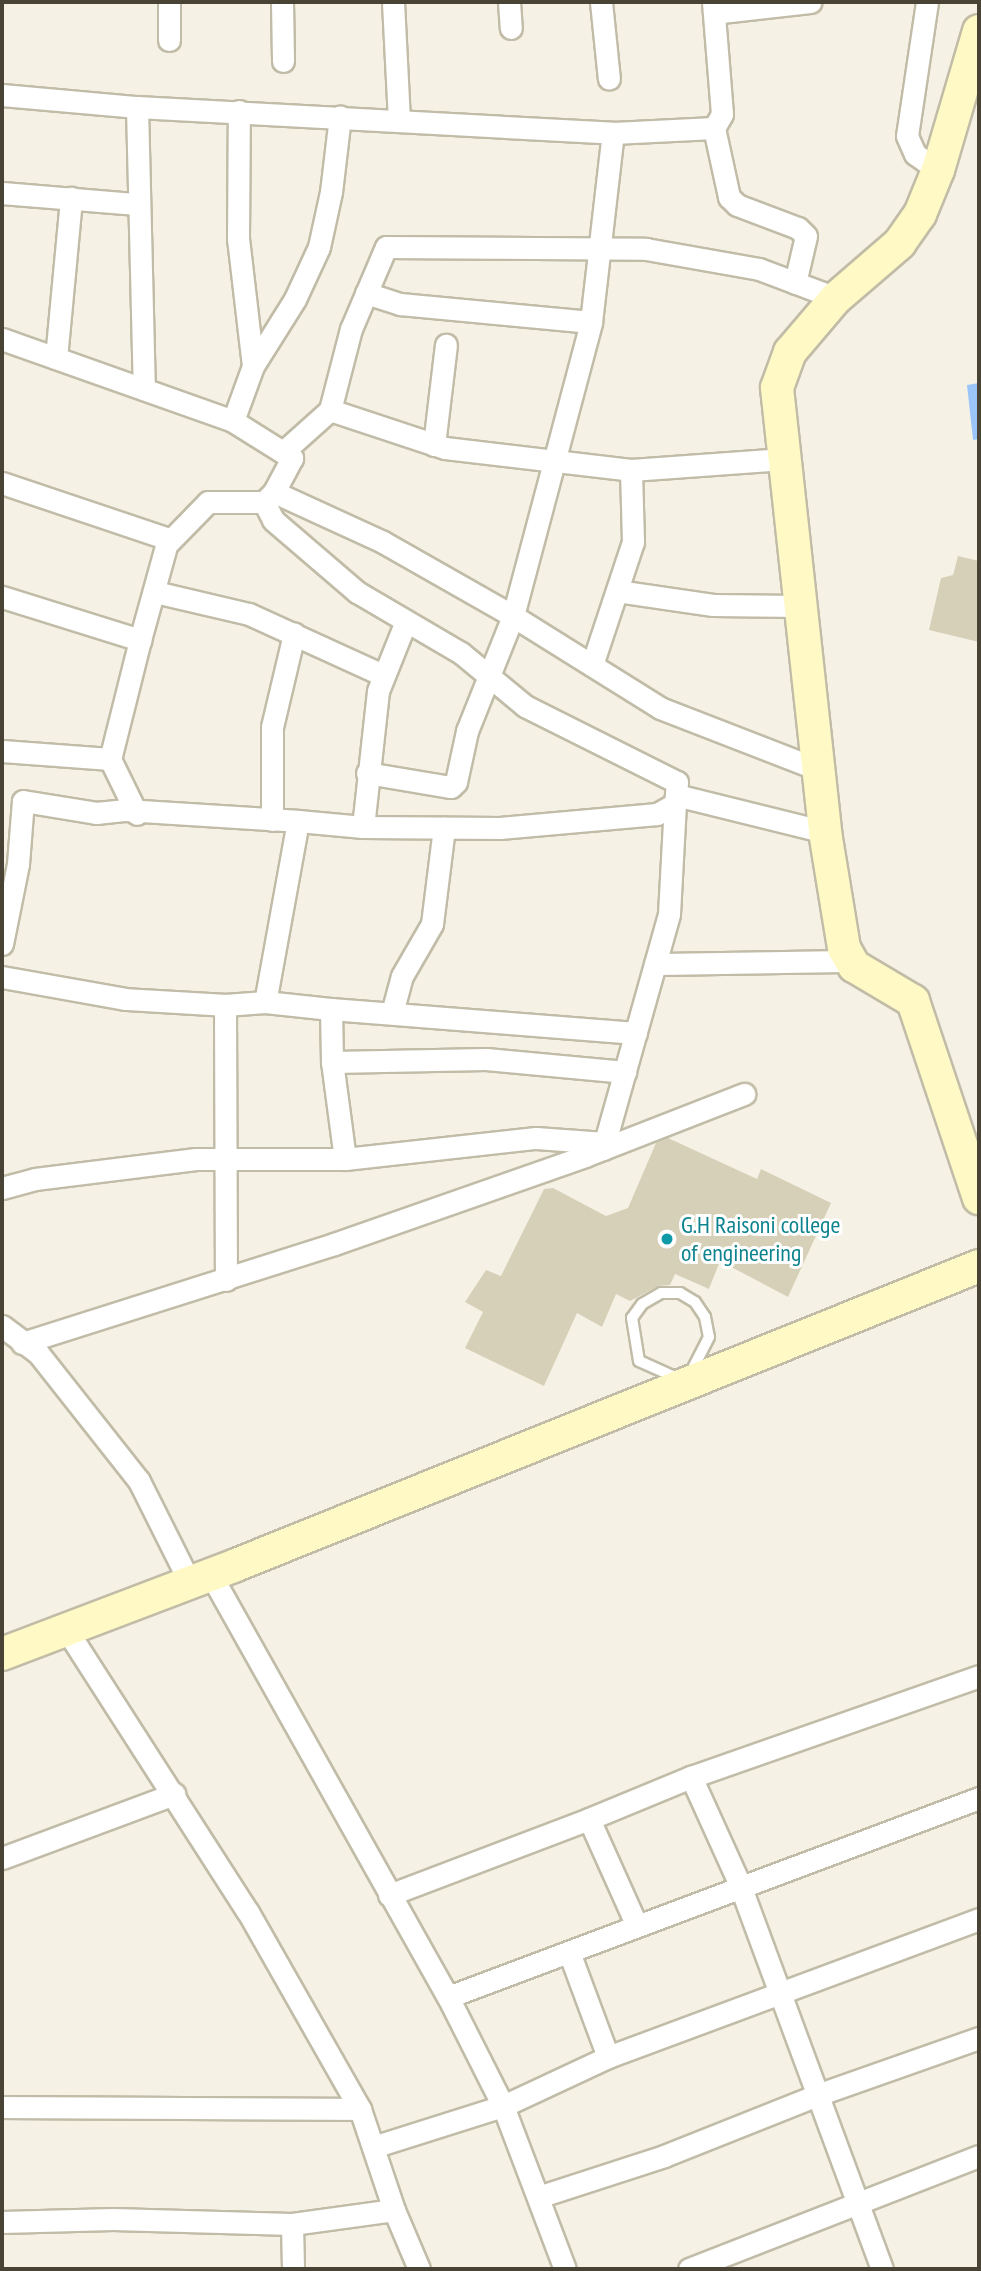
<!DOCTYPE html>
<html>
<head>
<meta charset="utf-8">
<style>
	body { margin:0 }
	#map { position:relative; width:981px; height:2271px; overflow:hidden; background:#f5f2e5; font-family:"PT Sans Narrow",sans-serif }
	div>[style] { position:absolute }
	.water>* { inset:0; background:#9bc5f8 }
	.building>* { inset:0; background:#d7d0b9 }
	.roads { filter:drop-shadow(2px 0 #c1bca7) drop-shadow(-2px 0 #c1bca7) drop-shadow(0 2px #c1bca7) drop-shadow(0 -2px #c1bca7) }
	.lane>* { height:10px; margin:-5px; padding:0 5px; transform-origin:5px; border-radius:5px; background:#fff }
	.street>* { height:21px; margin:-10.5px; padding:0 10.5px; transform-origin:10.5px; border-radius:10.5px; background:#fff }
	.secondary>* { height:32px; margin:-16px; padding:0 16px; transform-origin:16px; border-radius:16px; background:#fff9c5 }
	.dots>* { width:19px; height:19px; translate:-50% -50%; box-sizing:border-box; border:4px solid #fff; border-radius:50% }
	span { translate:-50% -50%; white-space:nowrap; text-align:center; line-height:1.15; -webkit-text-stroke:6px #fff; paint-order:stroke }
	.culture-label { font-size:24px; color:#0d838f }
	.left { translate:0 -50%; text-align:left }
	.frame { position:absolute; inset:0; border:4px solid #484334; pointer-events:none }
</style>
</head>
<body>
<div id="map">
	<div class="water">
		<div style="clip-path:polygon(979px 383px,979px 439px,973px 440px,967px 385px)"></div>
	</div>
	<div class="building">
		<div style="clip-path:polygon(958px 556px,979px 561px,979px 642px,929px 630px,941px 578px,953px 575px)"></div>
		<div style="clip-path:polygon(668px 1138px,757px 1179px,761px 1169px,831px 1203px,788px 1297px,720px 1261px,709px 1289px,675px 1274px,670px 1285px,658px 1286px,630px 1301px,616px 1294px,602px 1327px,577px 1313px,544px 1386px,465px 1348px,483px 1312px,465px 1302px,486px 1270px,501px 1276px,544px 1189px,553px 1188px,606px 1216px,628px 1208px,656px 1143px)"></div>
	</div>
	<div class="roads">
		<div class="lane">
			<div style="left:661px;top:1293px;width:19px"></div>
			<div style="left:680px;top:1293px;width:17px;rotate:31deg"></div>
			<div style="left:695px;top:1302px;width:18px;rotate:56deg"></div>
			<div style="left:705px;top:1317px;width:20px;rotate:79deg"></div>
			<div style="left:709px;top:1337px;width:51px;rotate:117.1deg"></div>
			<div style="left:686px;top:1382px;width:51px;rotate:-155.9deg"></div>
			<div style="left:639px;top:1361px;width:44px;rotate:-99.2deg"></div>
			<div style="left:632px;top:1318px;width:17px;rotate:-54deg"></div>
			<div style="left:642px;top:1304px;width:22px;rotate:-30deg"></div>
		</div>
		<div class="street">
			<div style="left:169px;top:2px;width:38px;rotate:90deg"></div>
			<div style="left:282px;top:2px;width:59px;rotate:89deg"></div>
			<div style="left:393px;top:2px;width:118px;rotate:87.1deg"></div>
			<div style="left:509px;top:2px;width:26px;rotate:86deg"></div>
			<div style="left:601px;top:2px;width:77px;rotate:84.1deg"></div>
			<div style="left:927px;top:2px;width:135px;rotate:98.5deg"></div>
			<div style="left:907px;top:136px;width:20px;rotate:66deg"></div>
			<div style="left:915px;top:154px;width:28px;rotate:35deg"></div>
			<div style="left:714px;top:13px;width:97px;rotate:-6.5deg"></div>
			<div style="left:2px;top:95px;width:136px;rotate:5.1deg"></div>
			<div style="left:137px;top:107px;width:477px;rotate:3.1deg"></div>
			<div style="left:613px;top:133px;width:101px;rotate:-2.8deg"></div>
			<div style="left:714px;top:128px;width:16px;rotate:-60deg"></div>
			<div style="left:722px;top:114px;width:112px;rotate:-94.6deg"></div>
			<div style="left:137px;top:107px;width:282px;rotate:88.6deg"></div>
			<div style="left:714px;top:128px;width:71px;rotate:77.7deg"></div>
			<div style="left:729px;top:197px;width:11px;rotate:45deg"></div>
			<div style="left:737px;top:205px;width:65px;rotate:20.7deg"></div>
			<div style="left:798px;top:228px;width:11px;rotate:45deg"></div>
			<div style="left:806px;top:236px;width:48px;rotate:103.2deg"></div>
			<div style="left:2px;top:193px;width:134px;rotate:4.7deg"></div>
			<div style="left:366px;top:293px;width:36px;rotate:18deg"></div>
			<div style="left:400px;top:304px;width:192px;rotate:5.4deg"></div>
			<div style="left:2px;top:339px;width:245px;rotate:19.5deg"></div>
			<div style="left:233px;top:421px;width:59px;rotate:-70deg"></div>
			<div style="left:253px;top:366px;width:128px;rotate:-96.7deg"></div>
			<div style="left:238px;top:239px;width:128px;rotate:-89.6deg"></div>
			<div style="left:56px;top:358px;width:161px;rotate:-84.6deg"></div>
			<div style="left:253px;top:366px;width:79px;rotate:-57.9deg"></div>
			<div style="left:295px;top:299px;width:57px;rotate:-65.2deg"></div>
			<div style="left:319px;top:247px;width:56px;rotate:-77.7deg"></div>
			<div style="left:331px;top:192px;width:76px;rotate:-83.2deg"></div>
			<div style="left:330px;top:410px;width:84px;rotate:-75.5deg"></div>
			<div style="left:351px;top:329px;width:89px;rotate:-66.9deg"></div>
			<div style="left:386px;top:247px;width:260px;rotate:0.4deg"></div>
			<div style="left:646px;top:249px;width:115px;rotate:10deg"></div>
			<div style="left:759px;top:269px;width:82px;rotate:20.6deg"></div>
			<div style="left:233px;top:421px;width:70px;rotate:32.1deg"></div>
			<div style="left:292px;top:458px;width:38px;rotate:118deg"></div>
			<div style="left:274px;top:492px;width:14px;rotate:135deg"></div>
			<div style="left:264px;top:502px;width:20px;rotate:63deg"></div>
			<div style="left:273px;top:520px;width:111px;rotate:40.6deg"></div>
			<div style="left:357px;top:592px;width:121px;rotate:30.4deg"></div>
			<div style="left:461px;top:653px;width:83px;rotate:39.6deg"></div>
			<div style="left:525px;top:706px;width:170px;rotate:26.6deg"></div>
			<div style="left:677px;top:782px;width:22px;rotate:95deg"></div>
			<div style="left:675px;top:804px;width:21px;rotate:151deg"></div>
			<div style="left:657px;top:814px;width:158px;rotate:174.9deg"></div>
			<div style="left:500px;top:828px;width:137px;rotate:-179.6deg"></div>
			<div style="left:363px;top:827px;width:65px;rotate:-174.7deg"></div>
			<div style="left:434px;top:445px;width:101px;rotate:-83.2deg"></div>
			<div style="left:283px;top:452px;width:63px;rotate:-41.8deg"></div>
			<div style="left:330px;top:410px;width:121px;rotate:18.3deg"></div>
			<div style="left:445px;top:448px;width:187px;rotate:6.7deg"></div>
			<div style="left:631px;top:470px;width:153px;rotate:-4.1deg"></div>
			<div style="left:2px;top:483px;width:175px;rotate:18.6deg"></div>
			<div style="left:168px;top:539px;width:105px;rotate:105.5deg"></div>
			<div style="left:274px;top:492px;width:120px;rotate:24.6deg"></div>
			<div style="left:383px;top:542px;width:150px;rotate:29.6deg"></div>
			<div style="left:513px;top:616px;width:173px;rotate:32deg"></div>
			<div style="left:660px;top:708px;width:168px;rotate:21.2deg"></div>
			<div style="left:169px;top:542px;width:56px;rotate:-45.7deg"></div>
			<div style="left:208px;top:502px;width:56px"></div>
			<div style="left:617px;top:591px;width:97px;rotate:8.3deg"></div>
			<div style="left:713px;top:605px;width:86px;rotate:0.7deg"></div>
			<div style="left:155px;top:592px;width:97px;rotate:13.2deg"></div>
			<div style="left:249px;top:614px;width:147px;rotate:24.5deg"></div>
			<div style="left:2px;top:597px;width:145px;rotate:17.3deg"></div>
			<div style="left:140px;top:640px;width:123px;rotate:104.1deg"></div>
			<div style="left:110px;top:759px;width:108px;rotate:-175.8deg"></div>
			<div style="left:592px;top:665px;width:130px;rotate:-71.6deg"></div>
			<div style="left:633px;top:542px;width:72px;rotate:-91.6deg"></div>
			<div style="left:110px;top:759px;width:61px;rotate:63.9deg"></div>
			<div style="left:367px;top:773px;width:85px;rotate:9.5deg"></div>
			<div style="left:451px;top:787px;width:7px;rotate:-45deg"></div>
			<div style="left:456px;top:782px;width:52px;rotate:-77.8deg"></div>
			<div style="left:467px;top:731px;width:124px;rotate:-68.2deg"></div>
			<div style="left:513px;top:616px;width:304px;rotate:-75.1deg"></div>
			<div style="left:591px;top:322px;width:190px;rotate:-83.4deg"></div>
			<div style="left:676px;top:795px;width:154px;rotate:13.9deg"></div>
			<div style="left:272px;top:820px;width:93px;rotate:-90deg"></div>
			<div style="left:272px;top:727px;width:96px;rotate:-76.7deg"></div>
			<div style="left:363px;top:827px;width:137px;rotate:-83.7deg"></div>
			<div style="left:378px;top:691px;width:75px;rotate:-68.2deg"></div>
			<div style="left:2px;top:944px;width:82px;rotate:-78.7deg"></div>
			<div style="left:18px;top:864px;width:63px;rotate:-85.5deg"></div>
			<div style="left:23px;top:801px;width:74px;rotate:9.3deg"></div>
			<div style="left:96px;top:813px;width:28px;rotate:-6deg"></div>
			<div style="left:124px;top:810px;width:174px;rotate:3.6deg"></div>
			<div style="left:298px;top:821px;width:184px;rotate:100.3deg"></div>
			<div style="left:265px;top:1002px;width:66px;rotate:6.1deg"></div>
			<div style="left:331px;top:1009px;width:53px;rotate:88.9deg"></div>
			<div style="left:655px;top:964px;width:195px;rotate:-0.9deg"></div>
			<div style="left:2px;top:977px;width:125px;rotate:10.1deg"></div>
			<div style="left:125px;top:999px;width:100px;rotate:3.4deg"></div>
			<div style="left:225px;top:1005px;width:275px;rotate:89.8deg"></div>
			<div style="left:225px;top:1005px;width:40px;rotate:-4.3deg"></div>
			<div style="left:331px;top:1009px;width:306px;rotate:4.5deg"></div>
			<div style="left:392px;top:1013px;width:38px;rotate:-75deg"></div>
			<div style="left:402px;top:976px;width:60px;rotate:-60deg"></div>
			<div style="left:432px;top:924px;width:97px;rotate:-82.9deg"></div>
			<div style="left:603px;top:1149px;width:244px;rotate:-74.3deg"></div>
			<div style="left:669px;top:914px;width:110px;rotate:-86.9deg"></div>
			<div style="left:345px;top:1159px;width:192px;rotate:-6.3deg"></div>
			<div style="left:536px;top:1138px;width:69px;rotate:4.1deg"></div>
			<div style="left:2px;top:1188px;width:34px;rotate:-15deg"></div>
			<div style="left:35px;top:1179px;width:162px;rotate:-7.1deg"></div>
			<div style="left:196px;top:1159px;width:149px"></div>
			<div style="left:345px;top:1159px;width:98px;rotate:-97.6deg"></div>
			<div style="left:332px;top:1062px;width:154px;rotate:-1.1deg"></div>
			<div style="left:486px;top:1059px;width:140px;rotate:5.3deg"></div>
			<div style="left:2px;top:1326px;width:45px;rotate:36.9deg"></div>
			<div style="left:38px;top:1353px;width:163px;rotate:51.7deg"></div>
			<div style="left:139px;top:1481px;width:112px;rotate:63.4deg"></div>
			<div style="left:22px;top:1343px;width:327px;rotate:-17.6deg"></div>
			<div style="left:334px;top:1244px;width:266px;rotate:-19.3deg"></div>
			<div style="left:585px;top:1156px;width:171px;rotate:-21.3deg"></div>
			<div style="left:211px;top:1575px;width:484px;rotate:60.7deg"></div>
			<div style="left:448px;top:1997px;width:122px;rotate:63.2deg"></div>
			<div style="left:503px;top:2106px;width:174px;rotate:69.2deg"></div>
			<div style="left:66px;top:1629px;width:336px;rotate:57.3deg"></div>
			<div style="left:248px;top:1912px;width:227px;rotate:60.4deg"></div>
			<div style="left:2px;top:1858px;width:184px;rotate:-20.4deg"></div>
			<div style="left:389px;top:1895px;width:214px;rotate:-20.8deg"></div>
			<div style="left:637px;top:1926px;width:117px;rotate:-114.2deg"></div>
			<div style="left:589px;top:1819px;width:110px;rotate:-22.4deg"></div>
			<div style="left:569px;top:1952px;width:112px;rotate:69.6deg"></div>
			<div style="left:448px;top:1997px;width:567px;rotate:-20.54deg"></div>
			<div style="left:2px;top:2107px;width:358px;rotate:0.3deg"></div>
			<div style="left:360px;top:2109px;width:107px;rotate:71.4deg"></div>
			<div style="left:373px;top:2147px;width:136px;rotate:-17.5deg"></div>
			<div style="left:503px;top:2106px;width:116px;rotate:-25deg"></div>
			<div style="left:608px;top:2057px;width:396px;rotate:-20.4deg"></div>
			<div style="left:538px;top:2197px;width:133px;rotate:-18deg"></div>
			<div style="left:664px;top:2156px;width:165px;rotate:-21.7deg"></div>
			<div style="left:817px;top:2095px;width:172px;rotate:-19.4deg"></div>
			<div style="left:2px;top:2222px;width:111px;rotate:-1.5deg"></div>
			<div style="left:113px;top:2219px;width:179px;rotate:1.6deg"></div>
			<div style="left:292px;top:2224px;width:103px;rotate:-7.8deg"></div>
			<div style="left:394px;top:2210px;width:64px;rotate:67deg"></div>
			<div style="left:292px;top:2224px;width:45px;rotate:88.7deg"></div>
			<div style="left:689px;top:2269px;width:311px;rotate:-21.3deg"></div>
			<div style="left:882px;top:2269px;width:407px;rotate:-110.3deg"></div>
			<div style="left:741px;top:1887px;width:121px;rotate:-114.4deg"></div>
			<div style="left:691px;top:1777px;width:305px;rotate:-19.3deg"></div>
		</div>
		<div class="secondary">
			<div style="left:979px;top:31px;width:145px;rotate:106.4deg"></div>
			<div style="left:938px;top:170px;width:48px;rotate:112.2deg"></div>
			<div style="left:920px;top:214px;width:35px;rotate:125deg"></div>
			<div style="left:900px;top:243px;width:84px;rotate:139.3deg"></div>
			<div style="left:836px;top:298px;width:71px;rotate:130.4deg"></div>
			<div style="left:790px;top:352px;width:38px;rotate:110deg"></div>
			<div style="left:777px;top:388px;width:447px;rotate:83.8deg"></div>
			<div style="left:825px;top:832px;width:118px;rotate:80.7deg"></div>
			<div style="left:844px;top:948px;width:21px;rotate:61deg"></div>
			<div style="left:854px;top:966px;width:69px;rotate:30.7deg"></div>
			<div style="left:913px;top:1001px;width:208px;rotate:71.5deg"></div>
			<div style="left:2px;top:1654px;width:250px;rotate:-20.8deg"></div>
			<div style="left:236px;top:1565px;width:801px;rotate:-21.92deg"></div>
		</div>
	</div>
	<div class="dots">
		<div style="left:667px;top:1239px;background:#0f9aa8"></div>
	</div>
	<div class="culture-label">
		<span class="left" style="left:681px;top:1239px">G.H Raisoni college<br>of engineering</span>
	</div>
	<div class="frame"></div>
</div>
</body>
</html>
